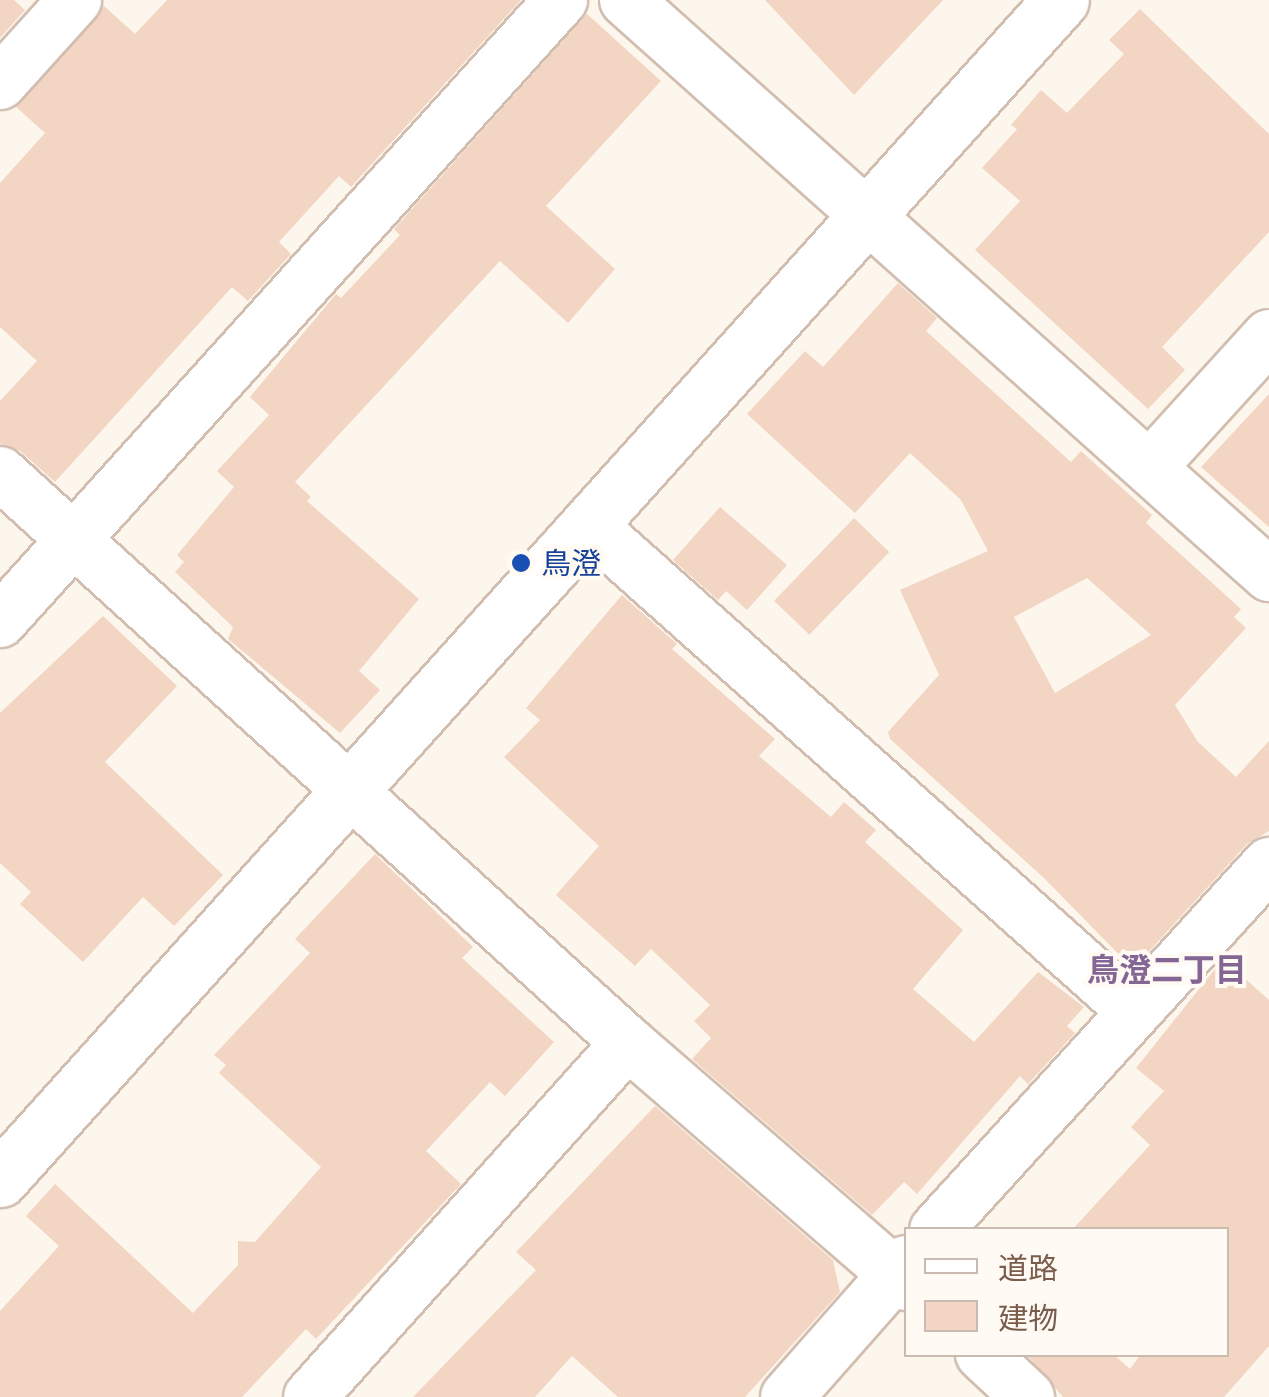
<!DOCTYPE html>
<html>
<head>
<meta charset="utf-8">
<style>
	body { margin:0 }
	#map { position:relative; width:1269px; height:1397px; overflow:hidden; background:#fdf6ec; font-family:"Golos Text","Noto Sans JP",sans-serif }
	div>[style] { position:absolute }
	.building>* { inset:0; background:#f3d5c3; transform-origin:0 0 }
	.roads { filter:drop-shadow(2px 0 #d1beb0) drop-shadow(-2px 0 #d1beb0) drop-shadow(0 2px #d1beb0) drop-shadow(0 -2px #d1beb0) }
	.street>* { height:52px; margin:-26px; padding:0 26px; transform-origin:26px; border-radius:26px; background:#fff }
	.secondary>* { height:55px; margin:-27.5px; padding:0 27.5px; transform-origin:27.5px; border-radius:27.5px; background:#fff }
	.dots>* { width:28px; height:28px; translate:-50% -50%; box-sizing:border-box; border:5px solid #fffaf3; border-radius:50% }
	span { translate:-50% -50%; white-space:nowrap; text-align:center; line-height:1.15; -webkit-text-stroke:8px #fffaf3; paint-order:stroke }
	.transit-label { font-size:30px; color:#164399 }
	.left { translate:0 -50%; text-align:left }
	.neighbourhood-label { font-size:32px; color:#846695; font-weight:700 }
	.legend { position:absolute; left:904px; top:1227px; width:325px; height:130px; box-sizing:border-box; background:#fffaf3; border:2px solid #cabbb1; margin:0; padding:12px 18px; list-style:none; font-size:30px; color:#7a5c4d }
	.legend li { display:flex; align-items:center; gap:20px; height:50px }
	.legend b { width:50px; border:2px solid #cabbb1 }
</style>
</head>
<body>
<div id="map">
	<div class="building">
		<div style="clip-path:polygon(0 0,14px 0,25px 10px,0 38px)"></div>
		<div style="clip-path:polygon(167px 0,521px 0,351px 187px,339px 176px,279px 242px,291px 254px,248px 301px,232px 287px,55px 482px,20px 451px,0 444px,0 401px,37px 361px,0 327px,0 183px,45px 133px,16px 107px,104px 6px,135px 34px)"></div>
		<div style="clip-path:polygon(765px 0,943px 0,854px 95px)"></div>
		<div style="clip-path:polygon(1140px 9px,1269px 134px,1269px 232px,1162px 347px,1185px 370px,1148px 409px,975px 250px,1020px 201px,982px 168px,1017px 129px,1011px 125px,1041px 90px,1067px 113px,1124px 54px,1109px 40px)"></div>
		<div style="clip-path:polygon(587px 14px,661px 81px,546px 206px,615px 269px,568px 323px,500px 261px,295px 482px,311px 497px,307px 501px,419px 599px,359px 671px,380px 690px,340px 733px,228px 639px,233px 627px,175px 572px,184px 562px,177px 555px,234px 487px,217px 471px,269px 415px,250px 397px,336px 294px,341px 298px,400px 235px,394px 229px)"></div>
		<div style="clip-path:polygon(evenodd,898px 283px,937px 318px,926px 331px,1071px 462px,1081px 451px,1152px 515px,1146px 523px,1241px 609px,1234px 617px,1246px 628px,1175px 705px,1198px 742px,1236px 777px,1269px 741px,1269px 831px,1247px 844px,1133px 969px,1044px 878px,890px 739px,888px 732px,939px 675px,900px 590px,988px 551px,961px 500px,910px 453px,855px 513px,747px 414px,805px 351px,823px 367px,898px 283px,1087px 578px,1151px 635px,1055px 693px,1014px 617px,1087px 578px)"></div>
		<div style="clip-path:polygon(1269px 394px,1269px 527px,1201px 467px)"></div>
		<div style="clip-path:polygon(720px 507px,787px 565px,747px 610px,726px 591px,718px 600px,673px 560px)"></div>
		<div style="left:854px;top:518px;width:49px;height:115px;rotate:44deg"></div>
		<div style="clip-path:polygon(622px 595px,677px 644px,672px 649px,775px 739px,759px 756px,831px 817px,844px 802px,876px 830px,865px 842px,963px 930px,913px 989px,974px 1042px,1038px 972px,1084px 1007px,1067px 1026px,1075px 1033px,1028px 1084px,1020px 1076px,917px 1194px,904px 1182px,872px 1215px,692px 1059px,711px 1038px,694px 1021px,710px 1005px,651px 949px,635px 966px,556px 895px,599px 846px,504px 757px,540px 720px,526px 708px)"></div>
		<div style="clip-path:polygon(103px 616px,177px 686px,105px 762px,223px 875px,174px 926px,143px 897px,83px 962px,20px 904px,31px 892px,0 863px,0 713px)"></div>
		<div style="clip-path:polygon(375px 854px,473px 947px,462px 958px,554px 1042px,505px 1096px,490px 1082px,426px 1151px,461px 1184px,316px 1339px,306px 1329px,242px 1397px,0 1397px,0 1311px,59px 1246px,26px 1216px,55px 1184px,193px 1313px,238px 1265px,238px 1241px,255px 1242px,321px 1167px,219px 1073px,226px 1065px,214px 1055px,310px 953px,295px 939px)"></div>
		<div style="clip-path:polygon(1223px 959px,1269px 1000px,1269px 1346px,1224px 1397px,1063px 1397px,1026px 1354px,1113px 1354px,1130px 1369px,1141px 1354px,1226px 1354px,1226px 1230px,1072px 1230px,1150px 1145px,1131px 1127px,1164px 1091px,1136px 1068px)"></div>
		<div style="clip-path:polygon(655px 1106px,833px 1260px,840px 1292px,745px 1397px,618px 1397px,572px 1356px,535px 1397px,413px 1397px,536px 1270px,516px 1252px)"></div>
	</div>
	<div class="roads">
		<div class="street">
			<div style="left:626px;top:0;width:863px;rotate:41.8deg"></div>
			<div style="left:0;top:83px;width:112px;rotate:-47.9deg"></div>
			<div style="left:1150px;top:467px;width:177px;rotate:-47.7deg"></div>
			<div style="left:0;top:473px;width:848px;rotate:42.23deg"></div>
			<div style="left:628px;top:1043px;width:368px;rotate:40.9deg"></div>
			<div style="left:588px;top:524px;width:730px;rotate:41.72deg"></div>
			<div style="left:0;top:621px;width:837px;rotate:-47.91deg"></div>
			<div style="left:936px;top:1230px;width:495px;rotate:-47.7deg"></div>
			<div style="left:982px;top:1354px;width:63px;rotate:43.1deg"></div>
			<div style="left:310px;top:1397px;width:476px;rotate:-48.1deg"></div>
			<div style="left:787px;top:1397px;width:180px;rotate:-48.6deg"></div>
		</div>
		<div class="secondary">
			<div style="left:0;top:1179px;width:1586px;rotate:-48.02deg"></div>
		</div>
	</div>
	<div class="dots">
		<div style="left:521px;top:563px;background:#1a4fb4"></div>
	</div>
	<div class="transit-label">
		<span class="left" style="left:541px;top:563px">鳥澄</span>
	</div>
	<div class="neighbourhood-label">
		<span style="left:1167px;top:969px">鳥澄二丁目</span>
	</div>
	<ul class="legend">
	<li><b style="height:12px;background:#fff"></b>道路</li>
	<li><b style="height:28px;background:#f3d5c3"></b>建物</li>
	</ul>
</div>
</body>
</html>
